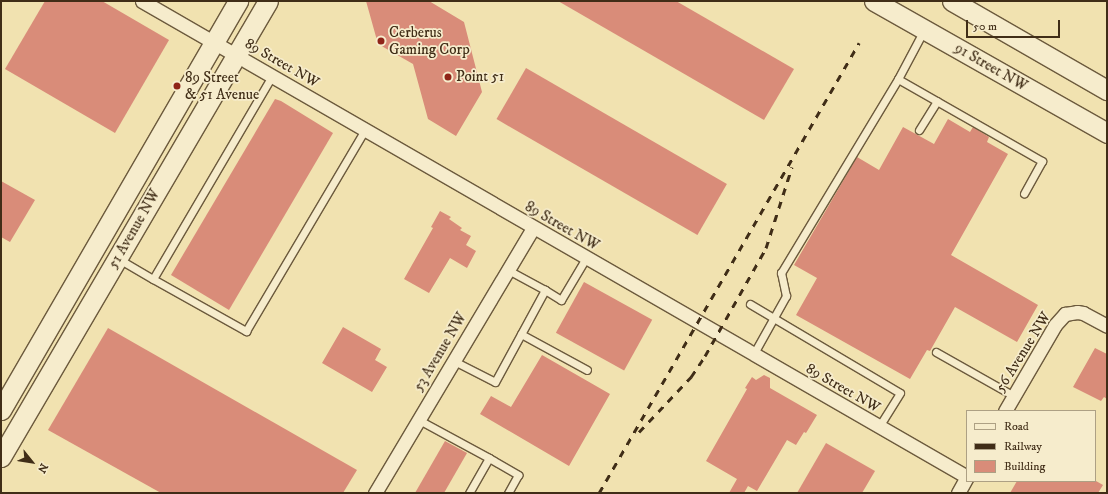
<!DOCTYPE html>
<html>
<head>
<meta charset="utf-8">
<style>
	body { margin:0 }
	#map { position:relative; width:1108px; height:494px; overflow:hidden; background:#f1e2b0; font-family:"IM FELL DW Pica",serif }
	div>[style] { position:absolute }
	.building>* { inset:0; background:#d98c79; transform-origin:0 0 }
	.roads { filter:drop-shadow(1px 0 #6c5a3d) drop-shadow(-1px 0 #6c5a3d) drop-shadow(0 1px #6c5a3d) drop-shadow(0 -1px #6c5a3d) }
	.service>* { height:7px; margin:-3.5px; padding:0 3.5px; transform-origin:3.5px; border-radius:3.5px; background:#f6eccc }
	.minor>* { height:13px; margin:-6.5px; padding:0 6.5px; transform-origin:6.5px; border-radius:6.5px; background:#f6eccc }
	.secondary>* { height:19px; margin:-9.5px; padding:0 9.5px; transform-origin:9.5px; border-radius:9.5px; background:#f6eccc }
	.rail>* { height:3px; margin-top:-1.5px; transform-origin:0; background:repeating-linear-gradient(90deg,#402d17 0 7px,transparent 0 14px) }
	.dots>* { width:11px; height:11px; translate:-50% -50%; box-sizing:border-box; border:2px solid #f6eccc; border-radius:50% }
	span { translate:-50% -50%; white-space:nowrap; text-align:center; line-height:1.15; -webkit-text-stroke:3.5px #f6eccc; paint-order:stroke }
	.poi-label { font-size:15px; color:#402d17 }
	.left { translate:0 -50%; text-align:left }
	.street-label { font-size:15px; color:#402d17 }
	.frame { position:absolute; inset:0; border:2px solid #402d17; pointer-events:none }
	.legend { position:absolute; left:966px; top:410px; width:130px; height:72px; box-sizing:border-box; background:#f6eccc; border:1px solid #ada084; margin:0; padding:5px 7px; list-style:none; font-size:12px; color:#402d17 }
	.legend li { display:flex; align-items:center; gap:8px; height:20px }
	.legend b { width:20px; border:1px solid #ada084 }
	.north { position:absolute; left:12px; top:442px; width:40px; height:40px; -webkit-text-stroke:3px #f6eccc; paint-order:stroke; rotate:120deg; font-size:11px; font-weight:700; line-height:16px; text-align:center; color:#402d17 }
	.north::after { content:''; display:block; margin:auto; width:14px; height:18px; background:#402d17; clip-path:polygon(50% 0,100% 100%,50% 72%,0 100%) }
	.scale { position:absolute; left:966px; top:20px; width:94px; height:18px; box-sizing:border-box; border:2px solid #402d17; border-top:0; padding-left:5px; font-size:12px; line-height:14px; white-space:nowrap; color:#402d17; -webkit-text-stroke:3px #f6eccc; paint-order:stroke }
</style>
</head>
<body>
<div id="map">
	<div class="building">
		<div style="clip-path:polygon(45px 1px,102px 1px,169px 40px,115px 133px,5px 69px)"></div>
		<div style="clip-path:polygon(366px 1px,429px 1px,464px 22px,482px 92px,456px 136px,428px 119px,413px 64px,378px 44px)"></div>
		<div style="clip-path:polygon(558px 1px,676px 1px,794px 69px,764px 120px)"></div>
		<div style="left:526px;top:68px;width:232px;height:59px;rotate:30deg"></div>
		<div style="clip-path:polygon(275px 99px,281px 101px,333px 133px,229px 310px,171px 275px)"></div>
		<div style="clip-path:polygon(948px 119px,970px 132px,973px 127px,989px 137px,987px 142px,1008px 154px,951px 255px,1038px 305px,1017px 342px,955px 307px,930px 351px,927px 350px,910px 379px,796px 315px,817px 278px,794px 265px,857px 157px,879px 170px,903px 127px,934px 144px)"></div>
		<div style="clip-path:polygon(1px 181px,35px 200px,10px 242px,1px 237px)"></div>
		<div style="clip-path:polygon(440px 211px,451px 217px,449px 219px,462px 228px,460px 230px,471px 236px,466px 245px,476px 251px,467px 268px,450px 258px,429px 293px,404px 279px,433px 228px,431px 227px)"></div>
		<div style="left:584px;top:282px;width:78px;height:58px;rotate:29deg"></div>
		<div style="clip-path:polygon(343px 327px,381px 349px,375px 360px,387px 367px,372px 392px,322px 363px)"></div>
		<div style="clip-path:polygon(108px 328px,357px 470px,343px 493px,161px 493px,48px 430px)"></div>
		<div style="clip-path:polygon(1095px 348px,1107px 354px,1107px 399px,1104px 397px,1101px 401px,1073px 387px)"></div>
		<div style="clip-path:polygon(542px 355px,610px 394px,569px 466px,480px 414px,491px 396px,511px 407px)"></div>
		<div style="clip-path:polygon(764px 375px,770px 378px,770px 388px,817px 415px,806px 433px,804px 432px,796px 445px,787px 440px,757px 491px,748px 486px,744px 493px,729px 493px,737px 479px,706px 461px,747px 389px,745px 388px,752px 377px,756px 380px)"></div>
		<div style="clip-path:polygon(445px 441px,467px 453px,444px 493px,415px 493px)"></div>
		<div style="clip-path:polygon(826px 443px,875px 471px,862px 493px,797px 493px)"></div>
		<div style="clip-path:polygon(1017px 481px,1096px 481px,1103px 485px,1098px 493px,1010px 493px)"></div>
	</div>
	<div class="roads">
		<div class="service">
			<div style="left:924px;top:30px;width:55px;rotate:118deg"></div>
			<div style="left:898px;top:79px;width:166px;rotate:29.7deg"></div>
			<div style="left:1042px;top:161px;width:37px;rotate:119deg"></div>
			<div style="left:272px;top:76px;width:235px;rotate:120.4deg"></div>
			<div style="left:153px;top:279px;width:107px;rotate:29.2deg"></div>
			<div style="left:246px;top:331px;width:234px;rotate:-59.4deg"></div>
			<div style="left:919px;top:130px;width:34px;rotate:-58deg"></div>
			<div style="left:117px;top:258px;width:42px;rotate:30.3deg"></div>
			<div style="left:545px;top:290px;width:19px;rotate:32deg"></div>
			<div style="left:561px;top:300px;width:49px;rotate:-59.2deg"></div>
			<div style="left:750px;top:304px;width:174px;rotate:30.7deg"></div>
			<div style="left:900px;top:393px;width:40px;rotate:122deg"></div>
			<div style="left:521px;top:334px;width:75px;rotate:28.6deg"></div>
			<div style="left:936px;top:352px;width:90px;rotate:29.4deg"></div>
			<div style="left:753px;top:355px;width:68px;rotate:-60.8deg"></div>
			<div style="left:786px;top:296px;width:24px;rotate:-102deg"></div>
			<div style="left:781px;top:273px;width:227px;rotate:-58.9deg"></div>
			<div style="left:454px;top:361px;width:46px;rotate:27.1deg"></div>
			<div style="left:495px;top:382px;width:105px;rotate:-61.5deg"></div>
			<div style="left:545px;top:290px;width:42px;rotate:-151.6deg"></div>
			<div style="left:419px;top:420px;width:80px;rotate:28.5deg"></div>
			<div style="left:489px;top:458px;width:40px;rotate:119.7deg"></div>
			<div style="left:489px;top:458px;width:34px;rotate:30deg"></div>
			<div style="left:518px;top:475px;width:21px;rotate:119deg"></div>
		</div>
		<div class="minor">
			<div style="left:142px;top:1px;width:952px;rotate:29.98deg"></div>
			<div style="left:1005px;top:411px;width:99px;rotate:-59.8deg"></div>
			<div style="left:1055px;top:325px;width:15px;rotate:-48deg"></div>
			<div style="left:1065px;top:314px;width:12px;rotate:-9deg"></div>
			<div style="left:1077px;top:312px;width:6px;rotate:9deg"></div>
			<div style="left:1083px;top:313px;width:27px;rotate:28deg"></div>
			<div style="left:375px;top:493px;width:309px;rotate:-59.2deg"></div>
			<div style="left:958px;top:493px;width:18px;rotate:-61deg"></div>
		</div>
		<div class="secondary">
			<div style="left:874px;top:1px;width:268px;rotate:29.5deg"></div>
			<div style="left:952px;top:1px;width:179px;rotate:29.9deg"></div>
			<div style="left:1px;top:410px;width:473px;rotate:-59.9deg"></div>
			<div style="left:1px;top:457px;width:528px;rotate:-59.65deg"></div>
		</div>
	</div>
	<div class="rail">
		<div style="left:639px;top:432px;width:76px;rotate:-46.6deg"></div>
		<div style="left:691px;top:377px;width:25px;rotate:-56deg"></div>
		<div style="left:705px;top:356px;width:124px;rotate:-60.5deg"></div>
		<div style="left:766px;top:248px;width:85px;rotate:-72.2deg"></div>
		<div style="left:599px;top:493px;width:520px;rotate:-59.98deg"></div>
	</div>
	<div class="dots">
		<div style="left:381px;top:41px;background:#8f2418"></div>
		<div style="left:448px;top:77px;background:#8f2418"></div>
		<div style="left:177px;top:86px;background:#8f2418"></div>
	</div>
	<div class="poi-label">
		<span class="left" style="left:389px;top:41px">Cerberus<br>Gaming Corp</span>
		<span class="left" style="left:185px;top:86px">89 Street<br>&amp; 51 Avenue</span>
		<span class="left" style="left:456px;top:77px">Point 51</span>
	</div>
	<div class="street-label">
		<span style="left:282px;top:63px;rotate:30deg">89 Street NW</span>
		<span style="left:991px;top:67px;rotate:30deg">91 Street NW</span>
		<span style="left:562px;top:226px;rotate:30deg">89 Street NW</span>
		<span style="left:134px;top:229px;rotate:-60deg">51 Avenue NW</span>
		<span style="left:440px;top:352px;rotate:-59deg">53 Avenue NW</span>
		<span style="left:1023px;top:352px;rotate:-58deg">56 Avenue NW</span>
		<span style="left:843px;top:388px;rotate:30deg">89 Street NW</span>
	</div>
	<div class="frame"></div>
	<ul class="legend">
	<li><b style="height:5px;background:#f6eccc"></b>Road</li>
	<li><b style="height:5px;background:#402d17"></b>Railway</li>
	<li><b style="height:11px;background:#d98c79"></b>Building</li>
	</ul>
	<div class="north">N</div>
	<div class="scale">50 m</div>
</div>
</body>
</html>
